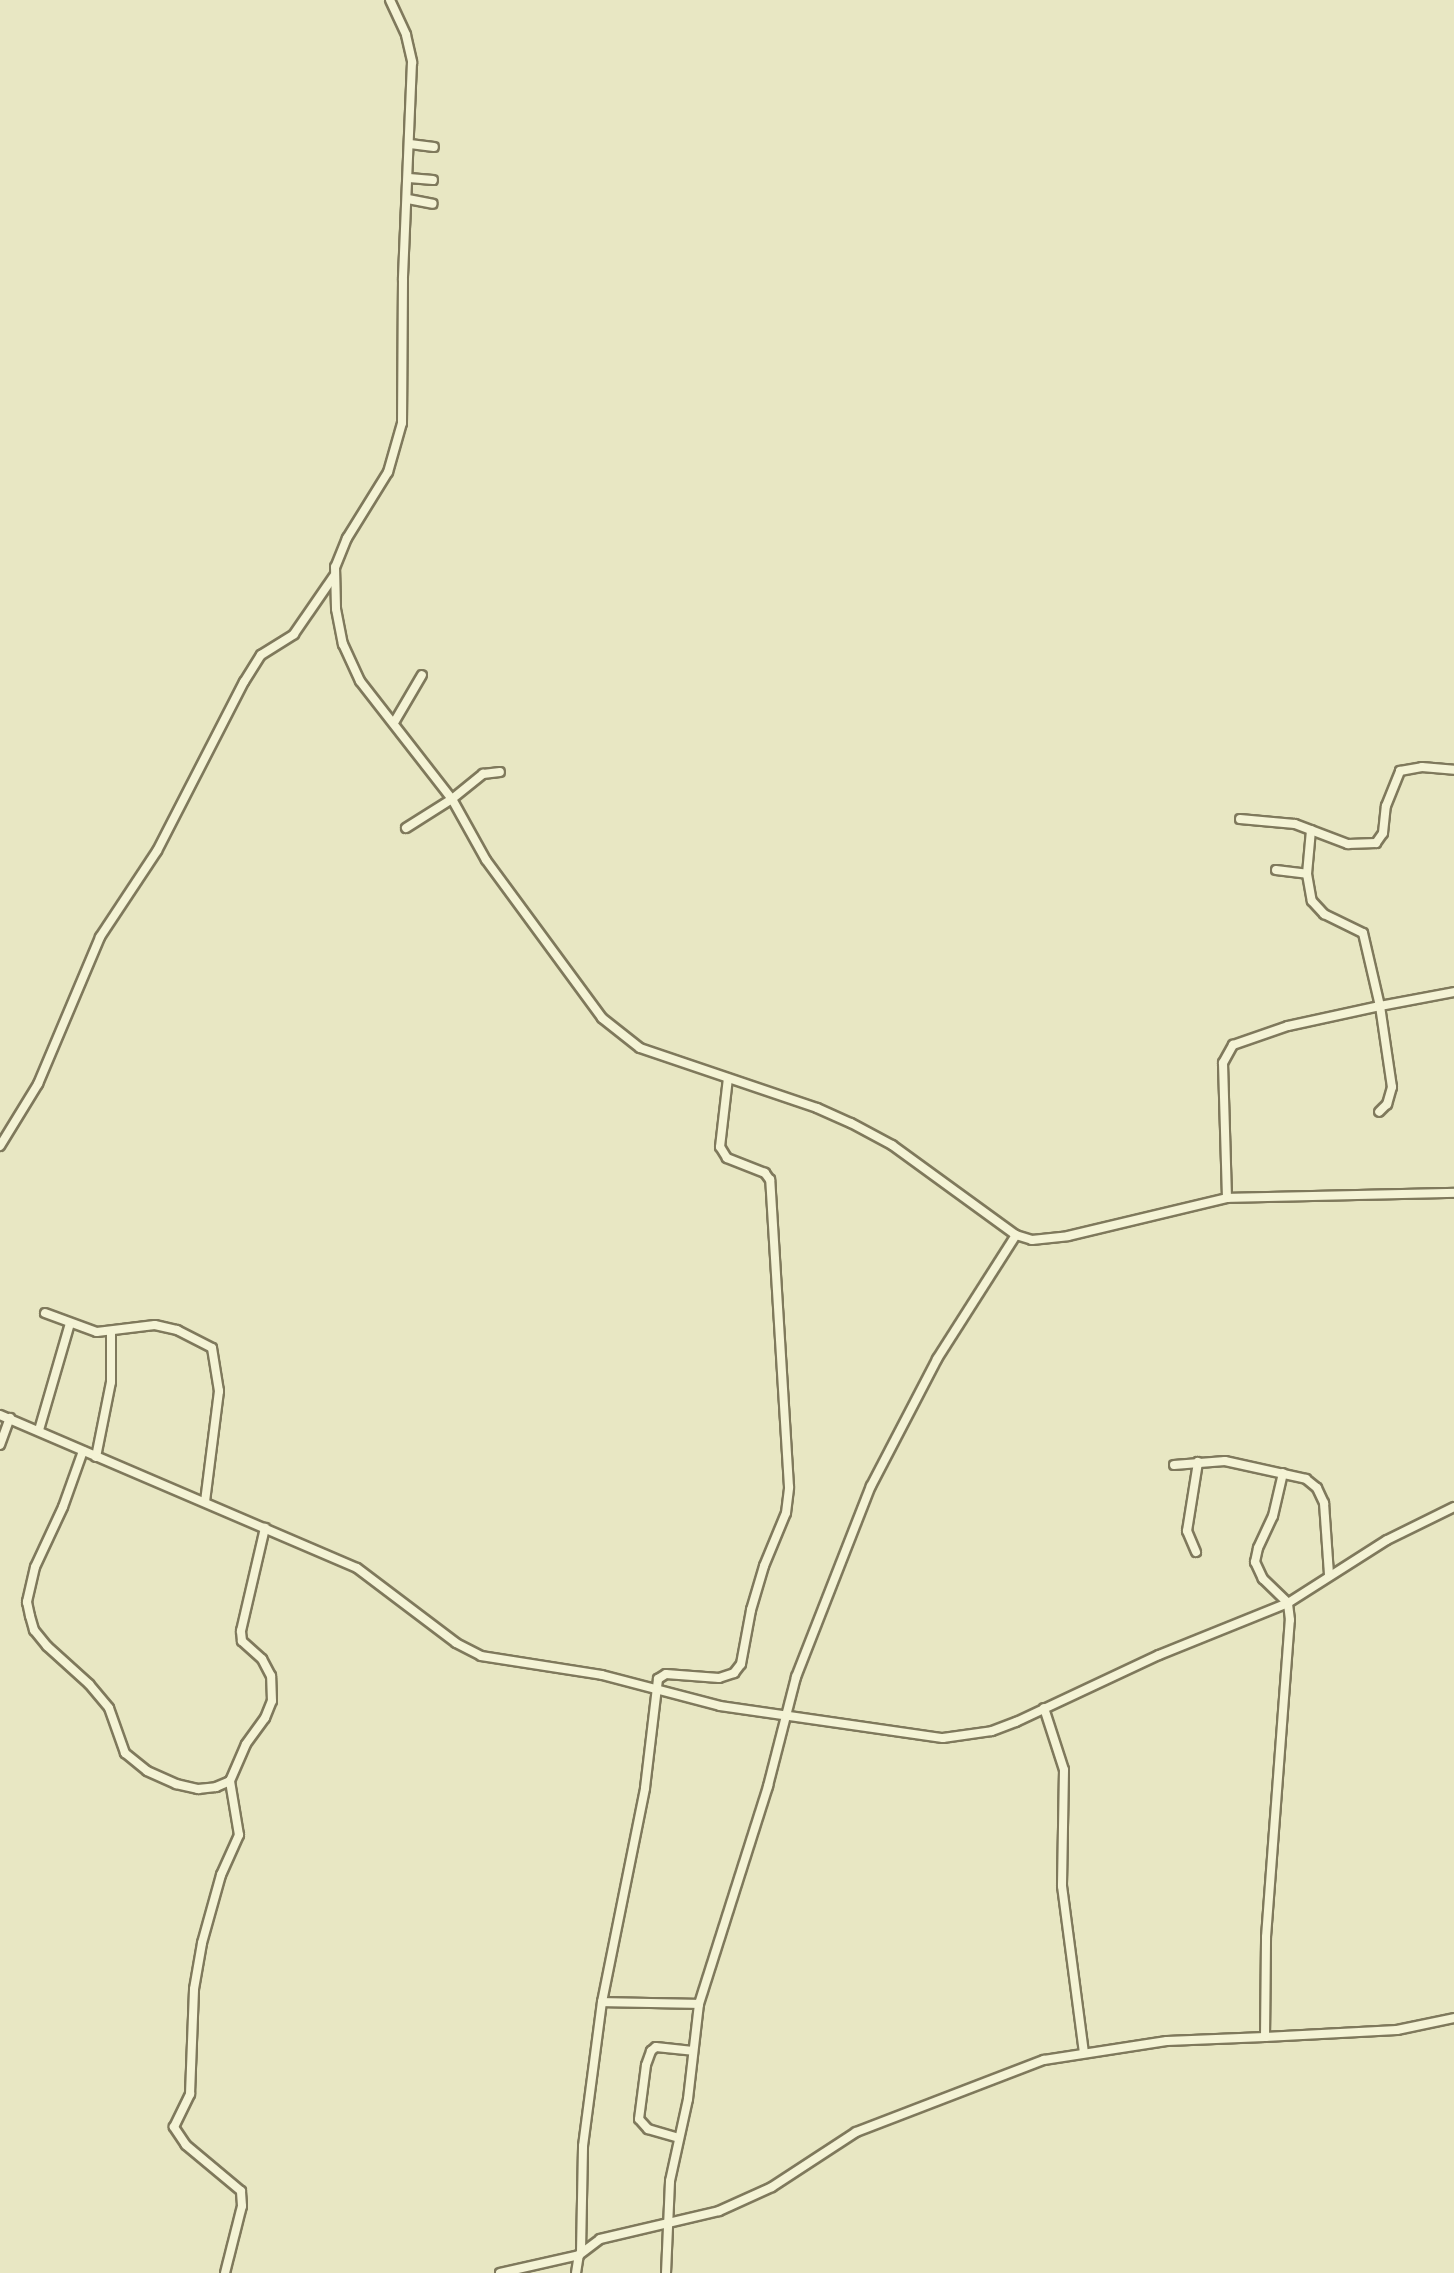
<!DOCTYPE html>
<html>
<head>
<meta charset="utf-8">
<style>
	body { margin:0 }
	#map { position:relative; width:1454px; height:2273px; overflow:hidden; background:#e8e7c3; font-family:"PT Serif",serif }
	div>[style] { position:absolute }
	.roads { filter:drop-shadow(2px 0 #7f795c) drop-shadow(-2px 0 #7f795c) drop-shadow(0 2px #7f795c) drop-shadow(0 -2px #7f795c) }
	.street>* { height:8px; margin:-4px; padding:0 4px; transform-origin:4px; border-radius:4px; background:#f4f3d5 }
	span { translate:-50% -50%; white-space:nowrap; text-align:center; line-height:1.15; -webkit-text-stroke:7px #f0f0d1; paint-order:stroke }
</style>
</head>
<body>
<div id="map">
	<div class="roads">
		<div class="street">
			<div style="left:390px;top:0;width:38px;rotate:65deg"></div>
			<div style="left:406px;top:35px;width:28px;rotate:77deg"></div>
			<div style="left:412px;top:62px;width:218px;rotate:92.4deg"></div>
			<div style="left:403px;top:280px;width:143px;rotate:90.4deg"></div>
			<div style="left:402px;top:423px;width:51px;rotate:105.9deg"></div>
			<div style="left:388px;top:472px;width:78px;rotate:121.8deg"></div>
			<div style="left:347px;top:538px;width:31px;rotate:112deg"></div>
			<div style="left:335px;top:567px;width:42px;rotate:88.6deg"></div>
			<div style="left:336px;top:609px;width:36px;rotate:79deg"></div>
			<div style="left:343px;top:644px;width:41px;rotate:65.3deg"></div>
			<div style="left:360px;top:681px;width:150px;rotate:52.1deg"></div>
			<div style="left:452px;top:799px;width:70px;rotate:60.9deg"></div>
			<div style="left:486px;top:860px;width:196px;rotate:53.7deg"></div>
			<div style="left:602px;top:1018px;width:48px;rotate:38.3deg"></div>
			<div style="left:640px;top:1048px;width:187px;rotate:18.7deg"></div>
			<div style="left:817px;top:1108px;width:37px;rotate:24deg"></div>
			<div style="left:851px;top:1123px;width:47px;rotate:28.2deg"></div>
			<div style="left:892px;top:1145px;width:153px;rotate:36deg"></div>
			<div style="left:1016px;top:1235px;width:17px;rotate:17deg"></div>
			<div style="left:1032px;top:1240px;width:36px;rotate:-6deg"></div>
			<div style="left:1068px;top:1236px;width:163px;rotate:-13.4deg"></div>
			<div style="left:1227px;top:1198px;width:227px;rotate:-1.3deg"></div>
			<div style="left:410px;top:144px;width:24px;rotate:7deg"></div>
			<div style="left:409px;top:178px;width:24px;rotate:5deg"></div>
			<div style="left:408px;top:199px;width:25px;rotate:11deg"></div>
			<div style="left:395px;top:721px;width:53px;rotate:-59.6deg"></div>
			<div style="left:1240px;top:819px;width:55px;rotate:5.2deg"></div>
			<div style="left:1295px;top:824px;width:57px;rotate:20.7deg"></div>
			<div style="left:1348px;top:844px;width:28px;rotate:-2deg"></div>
			<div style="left:1376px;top:843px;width:12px;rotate:-55deg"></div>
			<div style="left:1383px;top:833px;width:27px;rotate:-84deg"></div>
			<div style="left:1386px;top:806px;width:38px;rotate:-68deg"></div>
			<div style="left:1400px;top:771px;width:22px;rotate:-10deg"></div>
			<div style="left:1422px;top:767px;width:32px;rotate:5deg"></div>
			<div style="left:406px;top:828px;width:54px;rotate:-32.2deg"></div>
			<div style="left:452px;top:799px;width:40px;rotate:-39deg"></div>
			<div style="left:483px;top:774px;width:17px;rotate:-7deg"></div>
			<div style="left:1311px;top:830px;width:44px;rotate:95.2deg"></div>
			<div style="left:1307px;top:874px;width:27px;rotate:80deg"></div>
			<div style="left:1312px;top:901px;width:18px;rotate:47deg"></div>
			<div style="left:1324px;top:914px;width:43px;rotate:26deg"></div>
			<div style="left:1363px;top:933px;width:75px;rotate:76.9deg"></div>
			<div style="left:1380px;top:1006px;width:75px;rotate:-10.7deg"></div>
			<div style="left:1276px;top:870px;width:31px;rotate:7deg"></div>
			<div style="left:0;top:1146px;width:73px;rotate:-58.5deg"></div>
			<div style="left:38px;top:1084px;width:160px;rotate:-67.1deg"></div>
			<div style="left:100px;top:937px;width:103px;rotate:-56.5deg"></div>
			<div style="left:157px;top:851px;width:190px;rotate:-62.8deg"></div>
			<div style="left:244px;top:682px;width:32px;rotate:-58deg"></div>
			<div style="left:261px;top:655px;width:39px;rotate:-32deg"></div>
			<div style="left:294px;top:634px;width:70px;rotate:-55.4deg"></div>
			<div style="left:1227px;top:1198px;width:135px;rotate:-91.7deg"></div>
			<div style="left:1223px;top:1063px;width:21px;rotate:-61deg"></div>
			<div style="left:1233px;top:1045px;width:58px;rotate:-19.1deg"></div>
			<div style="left:1288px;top:1026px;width:94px;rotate:-12.3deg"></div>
			<div style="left:1380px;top:1006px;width:82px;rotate:81.6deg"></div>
			<div style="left:1392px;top:1087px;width:18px;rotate:106deg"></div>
			<div style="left:1387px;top:1104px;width:11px;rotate:135deg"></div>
			<div style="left:45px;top:1313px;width:55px;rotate:20.1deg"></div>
			<div style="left:97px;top:1332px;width:58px;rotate:-6.9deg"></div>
			<div style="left:155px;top:1325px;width:23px;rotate:13deg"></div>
			<div style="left:177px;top:1330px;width:39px;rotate:27deg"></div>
			<div style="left:212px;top:1348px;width:44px;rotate:80.8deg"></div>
			<div style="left:219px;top:1391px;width:112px;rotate:97.2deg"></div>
			<div style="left:0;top:1415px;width:388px;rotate:23.2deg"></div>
			<div style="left:357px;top:1568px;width:124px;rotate:37.1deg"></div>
			<div style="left:456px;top:1643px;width:28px;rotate:27deg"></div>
			<div style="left:481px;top:1656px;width:122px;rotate:8.9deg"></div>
			<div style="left:602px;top:1675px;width:122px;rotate:14.7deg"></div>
			<div style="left:720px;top:1706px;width:225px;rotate:8.2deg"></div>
			<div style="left:943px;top:1738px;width:49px;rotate:-8.1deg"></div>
			<div style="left:992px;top:1731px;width:26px;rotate:-21deg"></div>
			<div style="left:1016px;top:1722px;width:158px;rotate:-25.1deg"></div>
			<div style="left:1159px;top:1655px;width:139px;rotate:-22deg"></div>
			<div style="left:1288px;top:1603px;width:117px;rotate:-32.5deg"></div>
			<div style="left:1387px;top:1540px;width:75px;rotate:-26.2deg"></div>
			<div style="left:39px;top:1430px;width:111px;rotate:-73.8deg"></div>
			<div style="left:0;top:1445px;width:29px;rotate:-70deg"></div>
			<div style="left:83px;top:1451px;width:59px;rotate:109.7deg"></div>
			<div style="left:63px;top:1507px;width:66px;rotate:115deg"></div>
			<div style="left:35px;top:1567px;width:36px;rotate:103deg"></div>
			<div style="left:27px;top:1602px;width:14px;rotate:78deg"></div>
			<div style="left:30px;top:1616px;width:15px;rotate:74deg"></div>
			<div style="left:34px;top:1630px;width:21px;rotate:51deg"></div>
			<div style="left:47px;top:1646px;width:57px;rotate:42.1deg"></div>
			<div style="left:89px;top:1684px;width:31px;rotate:50deg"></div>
			<div style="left:109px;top:1708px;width:48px;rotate:70.4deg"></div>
			<div style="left:125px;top:1753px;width:28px;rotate:39deg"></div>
			<div style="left:147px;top:1771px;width:32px;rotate:24deg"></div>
			<div style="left:176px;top:1784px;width:23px;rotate:13deg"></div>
			<div style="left:198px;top:1789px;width:18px;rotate:-6deg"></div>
			<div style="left:216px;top:1787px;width:15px;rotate:-23deg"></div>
			<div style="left:230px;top:1781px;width:40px;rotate:-66.6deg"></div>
			<div style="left:246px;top:1744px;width:32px;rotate:-54deg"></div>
			<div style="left:265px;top:1718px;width:18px;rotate:-68deg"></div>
			<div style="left:272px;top:1701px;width:25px;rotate:-92deg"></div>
			<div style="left:271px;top:1676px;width:19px;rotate:-118deg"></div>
			<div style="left:262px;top:1659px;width:27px;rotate:-138deg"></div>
			<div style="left:242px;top:1641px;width:10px;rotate:-96deg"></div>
			<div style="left:241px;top:1631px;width:106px;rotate:-76.9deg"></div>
			<div style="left:96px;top:1457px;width:76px;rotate:-78.7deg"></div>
			<div style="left:111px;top:1382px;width:49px;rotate:-90deg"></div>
			<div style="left:1174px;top:1465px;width:51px;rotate:-4.5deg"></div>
			<div style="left:1225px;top:1461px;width:83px;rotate:12.5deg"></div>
			<div style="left:1306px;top:1479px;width:14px;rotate:39deg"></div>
			<div style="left:1317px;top:1488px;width:17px;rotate:65deg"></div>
			<div style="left:1324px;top:1503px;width:72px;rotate:86deg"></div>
			<div style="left:1196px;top:1552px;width:23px;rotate:-113deg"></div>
			<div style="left:1187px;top:1531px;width:70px;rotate:-80.9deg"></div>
			<div style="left:1044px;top:1708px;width:65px;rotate:72.1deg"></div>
			<div style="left:1064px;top:1770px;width:116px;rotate:91deg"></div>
			<div style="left:1062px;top:1886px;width:168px;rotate:82.5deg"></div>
			<div style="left:602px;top:2002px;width:218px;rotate:-78.6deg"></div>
			<div style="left:645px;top:1788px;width:110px;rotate:-83.2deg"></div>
			<div style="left:658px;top:1679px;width:9px;rotate:-32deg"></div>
			<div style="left:666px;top:1674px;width:53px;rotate:4.3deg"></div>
			<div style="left:719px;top:1678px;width:16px;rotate:-18deg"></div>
			<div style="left:734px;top:1673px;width:11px;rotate:-52deg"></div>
			<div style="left:741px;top:1664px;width:55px;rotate:-79.5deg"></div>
			<div style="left:751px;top:1610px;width:46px;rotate:-73.5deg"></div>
			<div style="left:764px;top:1566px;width:57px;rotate:-67.5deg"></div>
			<div style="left:786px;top:1513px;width:26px;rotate:-83deg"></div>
			<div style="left:789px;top:1487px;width:308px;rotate:-93.5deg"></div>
			<div style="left:770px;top:1180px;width:9px;rotate:-126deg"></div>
			<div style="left:765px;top:1173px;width:41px;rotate:-158.5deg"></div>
			<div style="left:727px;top:1158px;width:13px;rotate:-122deg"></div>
			<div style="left:720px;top:1147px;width:69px;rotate:-83.4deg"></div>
			<div style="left:1265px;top:2037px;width:132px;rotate:-3deg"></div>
			<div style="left:1397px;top:2030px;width:58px;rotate:-11.9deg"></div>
			<div style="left:679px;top:2138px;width:32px;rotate:-164deg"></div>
			<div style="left:648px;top:2129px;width:13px;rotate:-132deg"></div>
			<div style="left:639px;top:2119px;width:54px;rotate:-82.6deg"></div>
			<div style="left:646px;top:2065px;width:15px;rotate:-70deg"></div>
			<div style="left:651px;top:2051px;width:6px;rotate:-39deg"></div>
			<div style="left:656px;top:2047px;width:37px;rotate:6deg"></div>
			<div style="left:581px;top:2252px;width:106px;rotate:-88.9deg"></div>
			<div style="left:583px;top:2146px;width:145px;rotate:-82.5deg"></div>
			<div style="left:602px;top:2002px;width:97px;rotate:1.2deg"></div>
			<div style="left:225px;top:2273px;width:69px;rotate:-75.8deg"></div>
			<div style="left:242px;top:2206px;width:15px;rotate:-94deg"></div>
			<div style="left:241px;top:2191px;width:72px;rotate:-140.1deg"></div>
			<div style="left:186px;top:2145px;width:22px;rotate:-124deg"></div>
			<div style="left:174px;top:2127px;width:37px;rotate:-64deg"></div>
			<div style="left:190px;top:2094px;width:105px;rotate:-87.8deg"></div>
			<div style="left:194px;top:1989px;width:47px;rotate:-80.1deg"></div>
			<div style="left:202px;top:1943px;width:71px;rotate:-74.4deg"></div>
			<div style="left:221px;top:1875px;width:44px;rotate:-65.8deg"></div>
			<div style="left:239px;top:1835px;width:55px;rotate:-99.5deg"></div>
			<div style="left:500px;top:2273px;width:81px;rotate:-12.8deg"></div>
			<div style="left:576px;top:2273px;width:18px;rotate:-81deg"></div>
			<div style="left:579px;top:2255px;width:26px;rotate:-37deg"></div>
			<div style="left:600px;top:2239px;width:122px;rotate:-13.2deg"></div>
			<div style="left:719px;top:2211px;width:58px;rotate:-24.4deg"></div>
			<div style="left:772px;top:2187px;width:100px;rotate:-33.2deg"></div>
			<div style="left:856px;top:2132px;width:201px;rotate:-21deg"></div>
			<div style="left:1044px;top:2060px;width:124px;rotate:-8.8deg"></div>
			<div style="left:1167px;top:2041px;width:98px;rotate:-2.3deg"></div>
			<div style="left:1265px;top:2037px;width:100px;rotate:-89.4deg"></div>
			<div style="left:1266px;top:1937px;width:318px;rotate:-85.7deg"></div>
			<div style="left:1290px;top:1620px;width:17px;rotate:-97deg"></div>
			<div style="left:1288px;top:1603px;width:35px;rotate:-136deg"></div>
			<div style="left:1263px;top:1579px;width:19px;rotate:-115deg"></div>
			<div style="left:1255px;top:1562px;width:14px;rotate:-78deg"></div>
			<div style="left:1258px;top:1548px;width:35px;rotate:-65deg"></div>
			<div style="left:1273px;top:1516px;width:44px;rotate:-76.9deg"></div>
			<div style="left:666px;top:2273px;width:92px;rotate:-87.5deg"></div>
			<div style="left:670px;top:2181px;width:84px;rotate:-77.6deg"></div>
			<div style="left:688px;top:2099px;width:96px;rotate:-83.4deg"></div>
			<div style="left:699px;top:2004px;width:229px;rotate:-72.4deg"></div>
			<div style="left:768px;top:1786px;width:113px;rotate:-75.6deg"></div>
			<div style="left:796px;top:1677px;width:205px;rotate:-68.6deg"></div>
			<div style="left:871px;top:1486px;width:143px;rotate:-62.5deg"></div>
			<div style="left:937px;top:1359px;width:147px;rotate:-57.5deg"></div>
		</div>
	</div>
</div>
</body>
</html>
